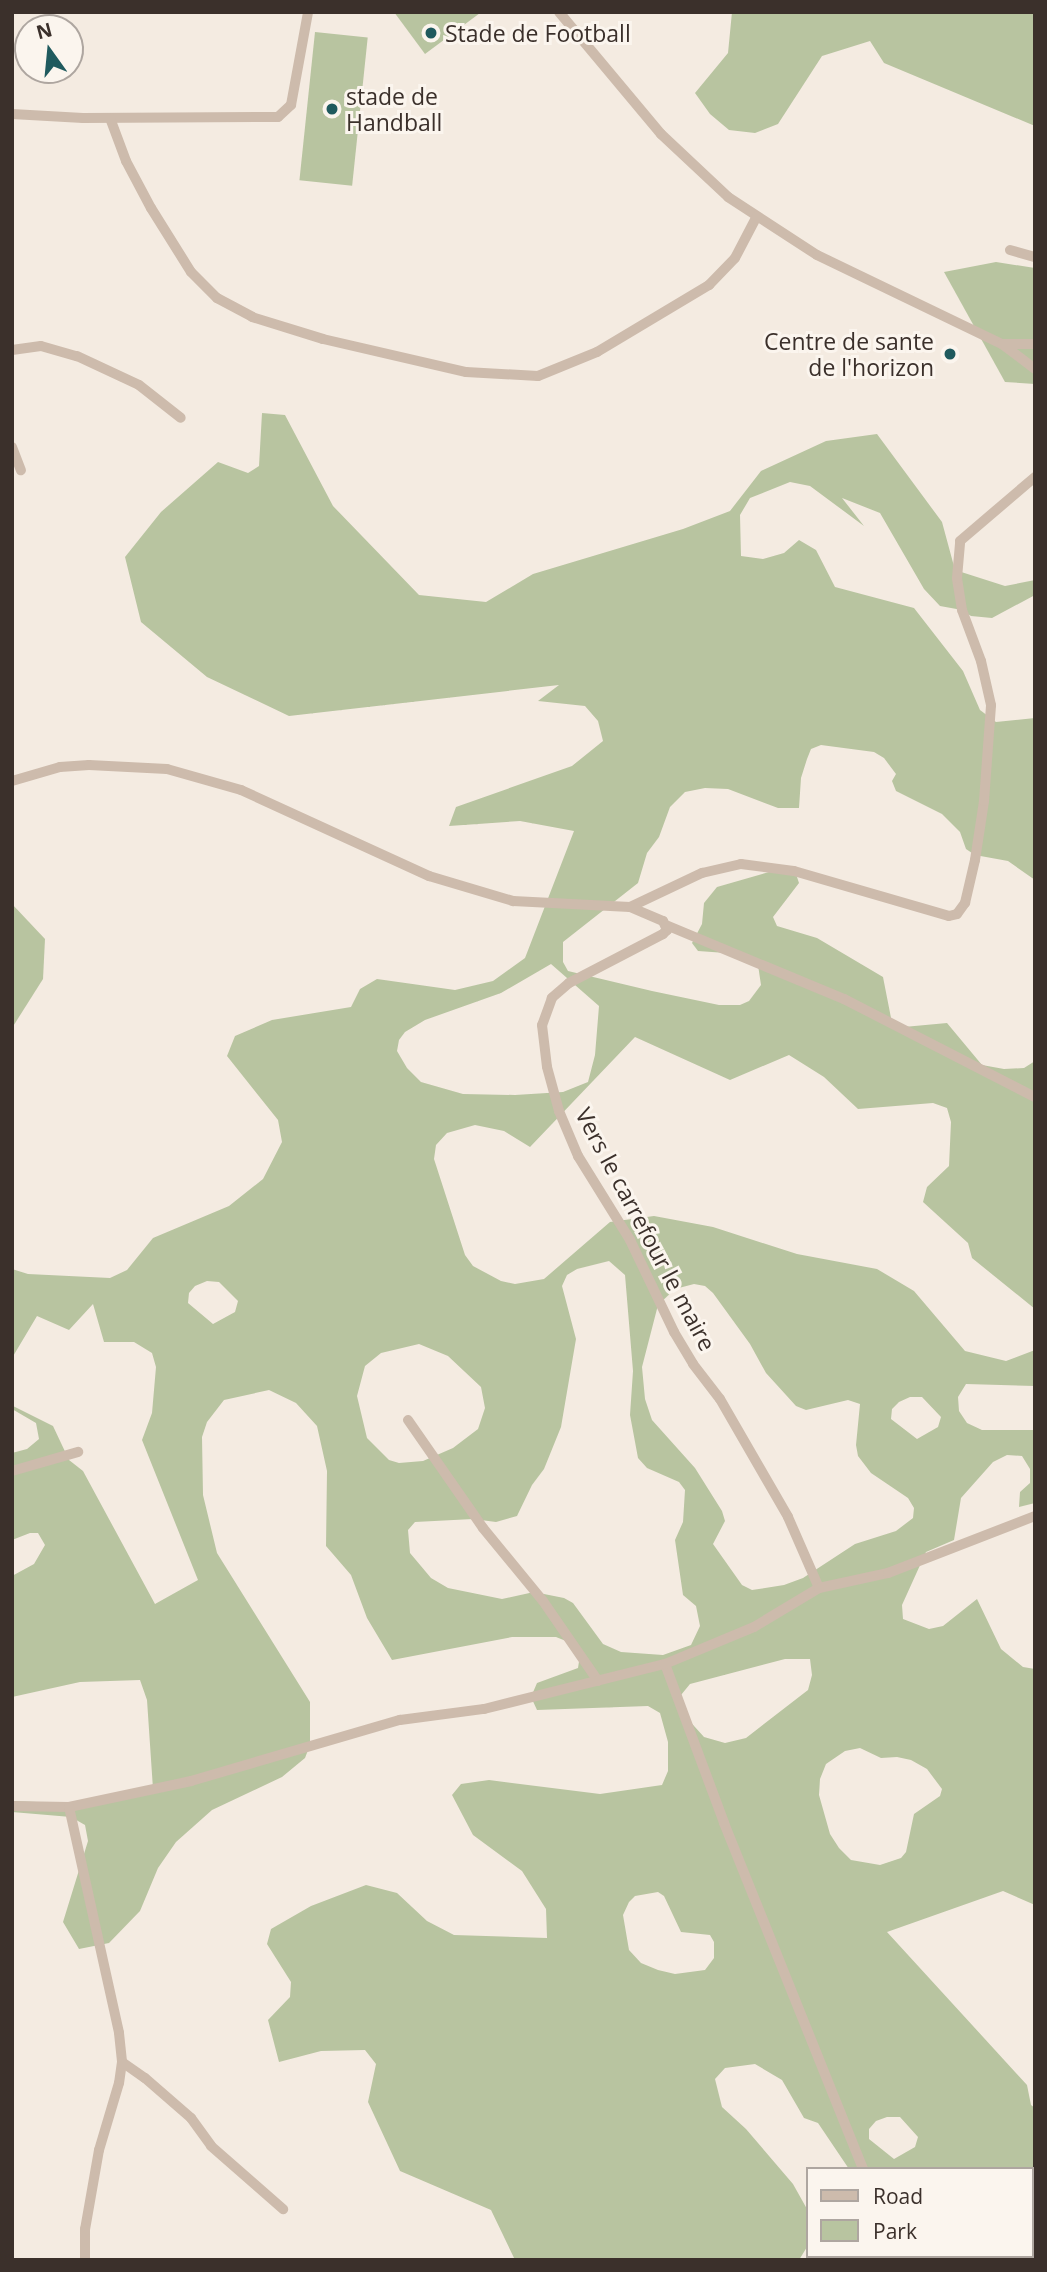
<!DOCTYPE html>
<html>
<head>
<meta charset="utf-8">
<style>
	body { margin:0 }
	#map { position:relative; width:1047px; height:2272px; overflow:hidden; background:#f4ebe1; font-family:"Open Sans",sans-serif }
	div>[style] { position:absolute }
	.green>* { inset:0; background:#b8c4a0; transform-origin:0 0 }
	.minor>* { height:10px; margin:-5px; padding:0 5px; transform-origin:5px; border-radius:5px; background:#cdbbac }
	.dots>* { width:19px; height:19px; translate:-50% -50%; box-sizing:border-box; border:4px solid #fbf5ee; border-radius:50% }
	span { translate:-50% -50%; white-space:nowrap; text-align:center; line-height:1.15; -webkit-text-stroke:6px #fbf5ee; paint-order:stroke }
	.poi-label { font-size:23px; color:#3b302b }
	.left { translate:0 -50%; text-align:left }
	.right { translate:-100% -50%; text-align:right }
	.street-label { font-size:23px; color:#3b302b }
	.frame { position:absolute; inset:0; border:14px solid #3b302b; pointer-events:none }
	.legend { position:absolute; left:806px; top:2167px; width:228px; height:91px; box-sizing:border-box; background:#fbf5ee; border:2px solid #aea6a0; margin:0; padding:9px 12px; list-style:none; font-size:21px; color:#3b302b }
	.legend li { display:flex; align-items:center; gap:14px; height:35px }
	.legend b { width:35px; border:2px solid #aea6a0 }
	.north { position:absolute; left:14px; top:14px; width:70px; height:70px; box-sizing:border-box; background:#fbf5ee; border:2px solid #aea6a0; border-radius:50%; rotate:345deg; font-size:19px; font-weight:700; line-height:28px; text-align:center; color:#3b302b }
	.north::after { content:''; display:block; margin:auto; width:24px; height:32px; background:#1f5a5e; clip-path:polygon(50% 0,100% 100%,50% 72%,0 100%) }
</style>
</head>
<body>
<div id="map">
	<div class="green">
		<div style="clip-path:polygon(394px 12px,479px 12px,480px 13px,425px 54px)"></div>
		<div style="clip-path:polygon(732px 12px,1035px 12px,1035px 126px,884px 63px,870px 41px,822px 56px,778px 124px,755px 133px,729px 130px,710px 114px,695px 93px,728px 53px)"></div>
		<div style="left:315px;top:32px;width:53px;height:149px;rotate:6deg"></div>
		<div style="clip-path:polygon(996px 262px,1035px 268px,1035px 384px,1005px 382px,944px 272px)"></div>
		<div style="clip-path:polygon(evenodd,262px 413px,285px 415px,333px 506px,419px 595px,486px 602px,533px 574px,683px 529px,730px 511px,761px 471px,826px 441px,877px 434px,942px 522px,955px 570px,1005px 586px,1035px 580px,1035px 595px,992px 618px,971px 616px,962px 610px,940px 606px,924px 589px,880px 513px,842px 498px,864px 526px,810px 486px,790px 482px,750px 498px,740px 515px,741px 556px,763px 559px,784px 553px,799px 540px,816px 550px,835px 587px,914px 608px,963px 671px,980px 710px,996px 722px,1035px 718px,1035px 880px,1008px 861px,975px 855px,966px 849px,960px 832px,942px 814px,896px 791px,892px 781px,896px 774px,884px 758px,874px 752px,821px 745px,811px 749px,807px 759px,801px 778px,799px 808px,778px 808px,728px 789px,705px 788px,685px 792px,670px 807px,659px 837px,647px 853px,638px 883px,563px 942px,563px 962px,568px 971px,652px 991px,719px 1005px,740px 1005px,749px 1001px,761px 985px,758px 965px,740px 954px,698px 951px,692px 943px,702px 924px,704px 903px,717px 887px,776px 870px,796px 874px,799px 883px,773px 917px,777px 926px,817px 938px,883px 977px,893px 1028px,947px 1023px,982px 1065px,1004px 1069px,1024px 1068px,1035px 1061px,1035px 1309px,972px 1258px,968px 1243px,923px 1202px,927px 1187px,949px 1166px,951px 1122px,947px 1108px,933px 1103px,858px 1109px,824px 1077px,789px 1055px,730px 1080px,635px 1037px,530px 1147px,504px 1131px,475px 1125px,447px 1133px,436px 1145px,434px 1159px,465px 1255px,473px 1266px,501px 1281px,515px 1284px,544px 1279px,610px 1222px,654px 1216px,713px 1227px,797px 1254px,877px 1269px,914px 1291px,965px 1351px,1006px 1361px,1035px 1350px,1035px 1386px,966px 1384px,958px 1397px,959px 1411px,967px 1423px,982px 1430px,1035px 1430px,1035px 1503px,1019px 1507px,1020px 1492px,1030px 1483px,1030px 1469px,1022px 1456px,1007px 1455px,993px 1462px,961px 1498px,954px 1540px,926px 1552px,902px 1605px,903px 1619px,929px 1629px,943px 1626px,977px 1599px,1001px 1649px,1023px 1667px,1035px 1669px,1035px 1905px,1003px 1891px,887px 1932px,1027px 2085px,1031px 2105px,1035px 2108px,1035px 2260px,1018px 2260px,1018px 2256px,1031px 2256px,1031px 2169px,849px 2169px,818px 2123px,804px 2118px,782px 2080px,755px 2064px,725px 2068px,715px 2079px,722px 2107px,746px 2129px,793px 2184px,807px 2209px,807px 2247px,799px 2260px,515px 2260px,491px 2210px,400px 2171px,368px 2102px,376px 2064px,365px 2050px,321px 2051px,279px 2062px,268px 2020px,290px 1997px,291px 1982px,267px 1944px,271px 1929px,311px 1906px,366px 1885px,397px 1893px,427px 1921px,454px 1935px,547px 1938px,546px 1909px,522px 1871px,473px 1835px,452px 1795px,461px 1784px,489px 1780px,600px 1794px,662px 1785px,668px 1771px,668px 1742px,660px 1713px,648px 1706px,537px 1710px,531px 1697px,537px 1683px,578px 1668px,580px 1655px,571px 1643px,556px 1637px,512px 1637px,392px 1660px,367px 1618px,351px 1575px,326px 1546px,327px 1471px,317px 1426px,296px 1403px,269px 1390px,224px 1400px,207px 1422px,202px 1437px,203px 1495px,217px 1553px,310px 1702px,310px 1745px,305px 1758px,282px 1777px,212px 1810px,176px 1842px,158px 1868px,140px 1911px,109px 1943px,79px 1949px,63px 1922px,88px 1841px,85px 1825px,71px 1817px,12px 1812px,12px 1801px,86px 1804px,153px 1789px,147px 1700px,140px 1680px,80px 1682px,12px 1697px,12px 1576px,34px 1564px,45px 1545px,38px 1533px,30px 1533px,12px 1540px,12px 1453px,27px 1449px,39px 1439px,36px 1423px,12px 1409px,12px 1401px,13px 1406px,53px 1426px,69px 1460px,83px 1471px,155px 1604px,198px 1580px,142px 1440px,152px 1413px,156px 1367px,152px 1353px,134px 1342px,104px 1342px,93px 1304px,69px 1330px,37px 1316px,12px 1358px,12px 1269px,28px 1274px,110px 1278px,127px 1270px,153px 1238px,229px 1206px,263px 1179px,282px 1142px,278px 1120px,227px 1056px,235px 1036px,272px 1020px,351px 1007px,360px 989px,377px 979px,455px 990px,493px 981px,525px 958px,574px 831px,520px 821px,449px 826px,456px 807px,572px 766px,603px 741px,598px 721px,585px 706px,538px 701px,559px 685px,289px 716px,207px 677px,141px 622px,125px 557px,161px 512px,218px 462px,248px 473px,259px 466px,262px 413px,551px 964px,599px 1006px,595px 1055px,588px 1082px,563px 1092px,515px 1095px,463px 1094px,421px 1082px,407px 1068px,397px 1051px,399px 1040px,405px 1032px,425px 1020px,501px 993px,551px 964px,262px 413px,609px 1261px,625px 1275px,633px 1371px,630px 1415px,638px 1458px,647px 1468px,679px 1482px,685px 1490px,683px 1522px,675px 1540px,683px 1595px,696px 1606px,700px 1626px,691px 1645px,663px 1655px,621px 1652px,603px 1644px,573px 1603px,564px 1598px,534px 1592px,502px 1599px,448px 1588px,431px 1578px,410px 1553px,408px 1530px,415px 1522px,473px 1519px,496px 1522px,517px 1516px,532px 1485px,544px 1469px,561px 1427px,576px 1339px,562px 1286px,567px 1275px,577px 1269px,609px 1261px,262px 413px,207px 1281px,219px 1282px,238px 1301px,235px 1312px,213px 1324px,188px 1303px,189px 1293px,195px 1286px,207px 1281px,262px 413px,694px 1284px,705px 1286px,713px 1293px,750px 1344px,766px 1373px,796px 1406px,806px 1410px,848px 1400px,860px 1404px,856px 1445px,858px 1456px,871px 1473px,908px 1498px,914px 1508px,913px 1518px,896px 1531px,855px 1544px,803px 1578px,784px 1585px,752px 1590px,742px 1585px,713px 1544px,725px 1521px,722px 1511px,695px 1468px,652px 1420px,645px 1399px,642px 1367px,658px 1305px,675px 1289px,694px 1284px,262px 413px,419px 1344px,448px 1356px,481px 1387px,485px 1408px,478px 1429px,453px 1448px,423px 1461px,399px 1463px,389px 1460px,367px 1438px,357px 1396px,365px 1366px,381px 1353px,419px 1344px,262px 413px,910px 1397px,922px 1397px,941px 1417px,938px 1427px,917px 1439px,891px 1419px,892px 1409px,899px 1402px,910px 1397px,262px 413px,785px 1659px,810px 1659px,812px 1675px,808px 1690px,746px 1738px,725px 1743px,704px 1737px,685px 1716px,681px 1695px,690px 1684px,785px 1659px,262px 413px,860px 1748px,881px 1758px,897px 1757px,911px 1760px,927px 1769px,942px 1789px,940px 1796px,914px 1814px,906px 1852px,901px 1858px,880px 1865px,851px 1860px,839px 1848px,830px 1834px,819px 1795px,820px 1779px,826px 1764px,845px 1751px,860px 1748px,262px 413px,658px 1892px,664px 1896px,681px 1932px,710px 1935px,714px 1942px,714px 1958px,705px 1970px,675px 1974px,658px 1970px,641px 1963px,629px 1950px,623px 1915px,629px 1902px,635px 1896px,658px 1892px,262px 413px,887px 2117px,900px 2117px,918px 2137px,915px 2147px,894px 2159px,869px 2139px,869px 2129px,876px 2121px,887px 2117px)"></div>
		<div style="clip-path:polygon(12px 904px,45px 939px,43px 979px,12px 1028px)"></div>
	</div>
	<div class="minor">
		<div style="left:559px;top:12px;width:159px;rotate:50.1deg"></div>
		<div style="left:661px;top:134px;width:92px;rotate:43.2deg"></div>
		<div style="left:728px;top:197px;width:106px;rotate:33.1deg"></div>
		<div style="left:817px;top:255px;width:205px;rotate:25.7deg"></div>
		<div style="left:1002px;top:344px;width:41px;rotate:37.1deg"></div>
		<div style="left:12px;top:114px;width:71px;rotate:3.2deg"></div>
		<div style="left:83px;top:118px;width:195px;rotate:-0.3deg"></div>
		<div style="left:278px;top:117px;width:18px;rotate:-43deg"></div>
		<div style="left:291px;top:105px;width:95px;rotate:-79.6deg"></div>
		<div style="left:110px;top:118px;width:46px;rotate:69.6deg"></div>
		<div style="left:126px;top:161px;width:53px;rotate:62deg"></div>
		<div style="left:151px;top:208px;width:75px;rotate:58deg"></div>
		<div style="left:191px;top:272px;width:37px;rotate:45deg"></div>
		<div style="left:217px;top:298px;width:40px;rotate:28deg"></div>
		<div style="left:252px;top:317px;width:74px;rotate:17.2deg"></div>
		<div style="left:323px;top:339px;width:147px;rotate:13deg"></div>
		<div style="left:466px;top:372px;width:72px;rotate:3.2deg"></div>
		<div style="left:538px;top:376px;width:64px;rotate:-22.1deg"></div>
		<div style="left:597px;top:352px;width:131px;rotate:-30.9deg"></div>
		<div style="left:709px;top:285px;width:37px;rotate:-46deg"></div>
		<div style="left:735px;top:258px;width:47px;rotate:-62.4deg"></div>
		<div style="left:1010px;top:250px;width:26px;rotate:16deg"></div>
		<div style="left:1003px;top:344px;width:32px"></div>
		<div style="left:12px;top:350px;width:29px;rotate:-8deg"></div>
		<div style="left:41px;top:346px;width:37px;rotate:16deg"></div>
		<div style="left:77px;top:356px;width:68px;rotate:25.1deg"></div>
		<div style="left:139px;top:385px;width:53px;rotate:38.2deg"></div>
		<div style="left:12px;top:447px;width:25px;rotate:69deg"></div>
		<div style="left:12px;top:781px;width:50px;rotate:-16.3deg"></div>
		<div style="left:60px;top:767px;width:29px;rotate:-4deg"></div>
		<div style="left:89px;top:765px;width:78px;rotate:2.9deg"></div>
		<div style="left:167px;top:769px;width:77px;rotate:15.8deg"></div>
		<div style="left:241px;top:790px;width:207px;rotate:24.6deg"></div>
		<div style="left:429px;top:876px;width:88px;rotate:16.6deg"></div>
		<div style="left:513px;top:901px;width:117px;rotate:2.9deg"></div>
		<div style="left:630px;top:907px;width:80px;rotate:-25.3deg"></div>
		<div style="left:702px;top:873px;width:40px;rotate:-13deg"></div>
		<div style="left:741px;top:864px;width:53px;rotate:7.5deg"></div>
		<div style="left:794px;top:871px;width:161px;rotate:16.2deg"></div>
		<div style="left:949px;top:916px;width:8px;rotate:-14deg"></div>
		<div style="left:957px;top:914px;width:14px;rotate:-54deg"></div>
		<div style="left:965px;top:903px;width:44px;rotate:-76.9deg"></div>
		<div style="left:975px;top:860px;width:60px;rotate:-81.3deg"></div>
		<div style="left:984px;top:801px;width:96px;rotate:-85.8deg"></div>
		<div style="left:991px;top:705px;width:45px;rotate:-102.8deg"></div>
		<div style="left:981px;top:661px;width:54px;rotate:-110.4deg"></div>
		<div style="left:962px;top:610px;width:32px;rotate:-99deg"></div>
		<div style="left:957px;top:578px;width:37px;rotate:-85deg"></div>
		<div style="left:960px;top:541px;width:99px;rotate:-40.5deg"></div>
		<div style="left:630px;top:907px;width:36px;rotate:23deg"></div>
		<div style="left:663px;top:921px;width:10px;rotate:66deg"></div>
		<div style="left:667px;top:930px;width:6px;rotate:135deg"></div>
		<div style="left:663px;top:934px;width:106px;rotate:152.5deg"></div>
		<div style="left:569px;top:983px;width:23px;rotate:139deg"></div>
		<div style="left:552px;top:998px;width:29px;rotate:110deg"></div>
		<div style="left:542px;top:1025px;width:42px;rotate:83.2deg"></div>
		<div style="left:547px;top:1067px;width:46px;rotate:74.7deg"></div>
		<div style="left:559px;top:1111px;width:49px;rotate:67.1deg"></div>
		<div style="left:578px;top:1156px;width:99px;rotate:58.2deg"></div>
		<div style="left:630px;top:1240px;width:102px;rotate:64.4deg"></div>
		<div style="left:674px;top:1332px;width:37px;rotate:59deg"></div>
		<div style="left:693px;top:1364px;width:44px;rotate:52.4deg"></div>
		<div style="left:720px;top:1399px;width:136px;rotate:60deg"></div>
		<div style="left:788px;top:1517px;width:77px;rotate:66.4deg"></div>
		<div style="left:666px;top:925px;width:193px;rotate:22.6deg"></div>
		<div style="left:844px;top:999px;width:215px;rotate:27.2deg"></div>
		<div style="left:408px;top:1420px;width:131px;rotate:55.2deg"></div>
		<div style="left:483px;top:1528px;width:94px;rotate:50.6deg"></div>
		<div style="left:543px;top:1601px;width:97px;rotate:55.5deg"></div>
		<div style="left:12px;top:1471px;width:69px;rotate:-16.1deg"></div>
		<div style="left:665px;top:1664px;width:170px;rotate:69.6deg"></div>
		<div style="left:724px;top:1823px;width:373px;rotate:68.1deg"></div>
		<div style="left:12px;top:1806px;width:57px;rotate:1deg"></div>
		<div style="left:69px;top:1807px;width:125px;rotate:-12deg"></div>
		<div style="left:191px;top:1781px;width:218px;rotate:-16.3deg"></div>
		<div style="left:400px;top:1720px;width:85px;rotate:-7.5deg"></div>
		<div style="left:484px;top:1709px;width:187px;rotate:-14deg"></div>
		<div style="left:665px;top:1664px;width:96px;rotate:-22.6deg"></div>
		<div style="left:754px;top:1627px;width:76px;rotate:-31deg"></div>
		<div style="left:819px;top:1588px;width:71px;rotate:-12.3deg"></div>
		<div style="left:888px;top:1573px;width:158px;rotate:-21.2deg"></div>
		<div style="left:69px;top:1807px;width:231px;rotate:77.5deg"></div>
		<div style="left:119px;top:2033px;width:29px;rotate:84deg"></div>
		<div style="left:122px;top:2062px;width:21px;rotate:98deg"></div>
		<div style="left:119px;top:2083px;width:70px;rotate:106.6deg"></div>
		<div style="left:99px;top:2150px;width:80px;rotate:100deg"></div>
		<div style="left:85px;top:2229px;width:31px;rotate:90deg"></div>
		<div style="left:122px;top:2062px;width:28px;rotate:35deg"></div>
		<div style="left:145px;top:2078px;width:61px;rotate:41deg"></div>
		<div style="left:191px;top:2118px;width:34px;rotate:54deg"></div>
		<div style="left:211px;top:2146px;width:96px;rotate:41.2deg"></div>
		<div style="left:1031px;top:2219px;width:6px;rotate:-51deg"></div>
		<div style="left:911px;top:2256px;width:4px;rotate:63deg"></div>
		<div style="left:1005px;top:2260px;width:5px;rotate:-53deg"></div>
	</div>
	<div class="dots">
		<div style="left:431px;top:33px;background:#1f5a5e"></div>
		<div style="left:332px;top:109px;background:#1f5a5e"></div>
		<div style="left:950px;top:354px;background:#1f5a5e"></div>
	</div>
	<div class="poi-label">
		<span class="left" style="left:445px;top:33px">Stade de Football</span>
		<span class="left" style="left:346px;top:109px">stade de<br>Handball</span>
		<span class="right" style="left:934px;top:354px">Centre de sante<br>de l'horizon</span>
	</div>
	<div class="street-label">
		<span style="left:646px;top:1229px;rotate:62deg">Vers le carrefour le maire</span>
	</div>
	<div class="frame"></div>
	<ul class="legend">
	<li><b style="height:9px;background:#cdbbac"></b>Road</li>
	<li><b style="height:19px;background:#b8c4a0"></b>Park</li>
	</ul>
	<div class="north">N</div>
</div>
</body>
</html>
